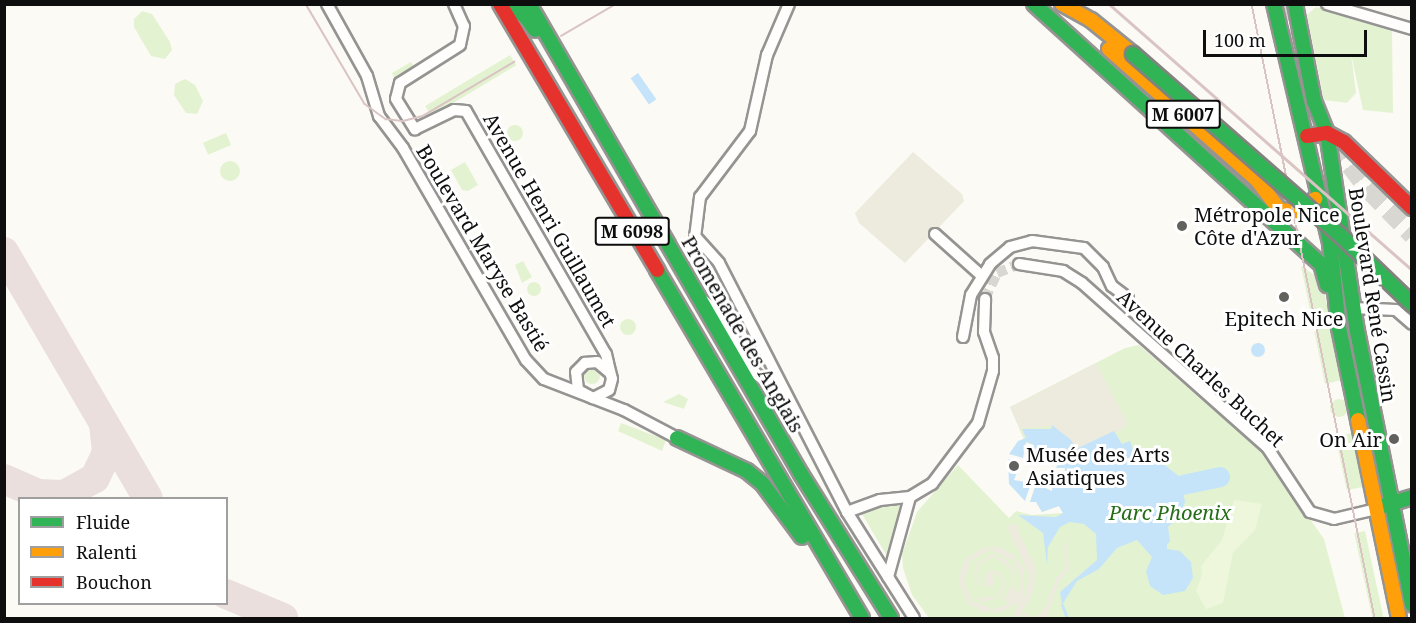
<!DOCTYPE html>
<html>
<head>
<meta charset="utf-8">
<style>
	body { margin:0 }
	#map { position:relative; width:1416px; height:623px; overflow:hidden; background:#fcfaf4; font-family:"Noto Serif",serif }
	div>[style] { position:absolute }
	.green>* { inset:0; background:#e3f3d1; transform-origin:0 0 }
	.round { border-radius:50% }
	.pitch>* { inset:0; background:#eef7db }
	.plaza>* { inset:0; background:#edeade }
	.water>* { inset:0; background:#c5e4fa; transform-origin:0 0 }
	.stream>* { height:3px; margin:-1.5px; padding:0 1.5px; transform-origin:1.5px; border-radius:1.5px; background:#c5e4fa }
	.river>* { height:20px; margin:-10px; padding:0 10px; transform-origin:10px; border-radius:10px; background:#c5e4fa }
	.taxiway>* { height:30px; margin:-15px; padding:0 15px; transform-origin:15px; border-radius:15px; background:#eadfdc }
	.street-tunnel>* { height:10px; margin-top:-5px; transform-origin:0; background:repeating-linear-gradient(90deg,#d8d7d2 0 10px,transparent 0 15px) }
	.highway-tunnel>* { height:18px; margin-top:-9px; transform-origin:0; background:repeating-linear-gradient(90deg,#d8d7d2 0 18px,transparent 0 27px) }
	.roads { filter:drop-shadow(2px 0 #959492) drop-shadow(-2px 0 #959492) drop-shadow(0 2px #959492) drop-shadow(0 -2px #959492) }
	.street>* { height:10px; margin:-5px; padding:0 5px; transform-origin:5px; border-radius:5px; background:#fffefd }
	.fast>* { height:14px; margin:-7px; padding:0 7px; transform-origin:7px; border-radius:7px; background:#30b455 }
	.slow>* { height:14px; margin:-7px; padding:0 7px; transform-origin:7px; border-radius:7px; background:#ff9f0a }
	.jam>* { height:14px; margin:-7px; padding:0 7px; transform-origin:7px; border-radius:7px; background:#e5322d }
	.tram>* { height:1.5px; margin:-0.75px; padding:0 0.75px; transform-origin:0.75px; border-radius:0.75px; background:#d9c4c3 }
	.rail>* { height:3px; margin:-1.5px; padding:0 1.5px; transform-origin:1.5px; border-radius:1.5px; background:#d9c4c3 }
	.bridges { filter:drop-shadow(2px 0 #82827f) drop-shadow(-2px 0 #82827f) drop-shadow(0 2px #82827f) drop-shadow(0 -2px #82827f) }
	.fast-bridge>* { height:14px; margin:-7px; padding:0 7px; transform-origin:7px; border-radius:7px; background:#30b455 }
	.dots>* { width:16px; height:16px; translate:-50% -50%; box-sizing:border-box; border:3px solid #fff; border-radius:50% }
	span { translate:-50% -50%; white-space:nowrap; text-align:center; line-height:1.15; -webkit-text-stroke:6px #fff; paint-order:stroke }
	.shield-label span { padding:2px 4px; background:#fff; border:2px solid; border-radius:4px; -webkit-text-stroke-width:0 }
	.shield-label { font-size:18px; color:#0e0e0e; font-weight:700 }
	.poi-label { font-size:20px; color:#0e0e0e }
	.left { translate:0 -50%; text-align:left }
	.right { translate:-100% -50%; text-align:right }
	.street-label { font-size:20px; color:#0e0e0e }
	.park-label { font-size:20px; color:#246d17; font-style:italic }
	.frame { position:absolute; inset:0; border:6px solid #0e0e0e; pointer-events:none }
	.legend { position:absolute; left:18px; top:497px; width:210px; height:108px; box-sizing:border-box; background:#fff; border:2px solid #9f9f9f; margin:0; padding:8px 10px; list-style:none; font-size:18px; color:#0e0e0e }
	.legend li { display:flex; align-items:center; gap:12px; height:30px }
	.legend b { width:30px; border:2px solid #9f9f9f }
	.scale { position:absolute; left:1203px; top:30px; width:164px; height:27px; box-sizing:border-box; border:3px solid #0e0e0e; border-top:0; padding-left:8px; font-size:18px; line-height:21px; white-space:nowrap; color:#0e0e0e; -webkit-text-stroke:4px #fff; paint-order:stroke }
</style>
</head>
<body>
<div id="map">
	<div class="green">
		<div style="clip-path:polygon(1316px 7px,1392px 27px,1393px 113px,1363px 110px,1351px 54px,1356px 93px,1347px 103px,1324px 100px,1307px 15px)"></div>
		<div style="clip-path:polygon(142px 11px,152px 14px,170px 42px,172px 50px,165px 59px,151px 56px,134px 27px,134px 19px)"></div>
		<div style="left:510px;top:55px;width:12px;height:99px;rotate:59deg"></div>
		<div style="clip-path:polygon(411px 62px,416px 70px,395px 81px,392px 73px)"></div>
		<div style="clip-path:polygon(185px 79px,195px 85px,203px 101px,197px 114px,186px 113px,174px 95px,175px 84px)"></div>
		<div class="round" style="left:507px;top:125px;width:16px;height:16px"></div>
		<div style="left:226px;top:133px;width:13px;height:25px;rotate:67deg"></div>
		<div class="round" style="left:220px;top:161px;width:20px;height:20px"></div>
		<div style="clip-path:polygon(465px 162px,478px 185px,468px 191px,462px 190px,451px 170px)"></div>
		<div style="clip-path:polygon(523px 261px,532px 277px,522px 283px,515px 265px)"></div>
		<div style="clip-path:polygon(1301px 266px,1322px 280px,1342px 380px,1325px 384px)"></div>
		<div style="clip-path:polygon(1340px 267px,1344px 268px,1382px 483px,1377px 484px,1345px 323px)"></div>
		<div class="round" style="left:527px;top:282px;width:14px;height:14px"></div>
		<div class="round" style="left:620px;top:319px;width:16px;height:16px"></div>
		<div style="clip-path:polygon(1139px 345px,1265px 455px,1324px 539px,1345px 618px,929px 618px,912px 595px,903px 568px,902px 554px,917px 512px,958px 465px,1009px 518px,1016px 511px,1032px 515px,1063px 513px,1059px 506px,1042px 512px,1036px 502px,1030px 502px,1036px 484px,1052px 491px,1054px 475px,1059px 479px,1064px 477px,1065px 468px,1056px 468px,1063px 454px,1033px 449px,1034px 445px,1025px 442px,1010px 407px,1125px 348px)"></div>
		<div class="round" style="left:584px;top:368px;width:16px;height:16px"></div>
		<div style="clip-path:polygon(679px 394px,688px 399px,684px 409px,663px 402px)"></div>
		<div class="round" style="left:1330px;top:399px;width:18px;height:18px"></div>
		<div style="clip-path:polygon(621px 423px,666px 440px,662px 451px,618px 431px)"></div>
		<div style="left:1352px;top:433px;width:55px;height:17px;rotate:78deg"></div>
		<div style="clip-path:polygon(902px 501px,904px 503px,888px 558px,862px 514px,879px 505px)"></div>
		<div style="left:1365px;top:531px;width:89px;height:11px;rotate:78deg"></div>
	</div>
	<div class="pitch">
		<div style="clip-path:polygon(1234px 500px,1262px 504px,1255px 530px,1233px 552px,1223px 603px,1206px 609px,1196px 591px,1202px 575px,1201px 566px,1222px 540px)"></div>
	</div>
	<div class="plaza">
		<div style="clip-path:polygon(913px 152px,962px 194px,964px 201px,905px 263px,859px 223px,855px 213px)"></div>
		<div style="clip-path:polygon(1096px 363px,1127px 422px,1123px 429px,1076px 449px,1052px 426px,1020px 429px,1010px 407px)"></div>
		<div style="clip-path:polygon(evenodd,1015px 523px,1035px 567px,1034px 590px,1022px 612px,1033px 618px,1021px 615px,1013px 618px,1018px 602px,1001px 612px,982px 612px,968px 603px,959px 583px,961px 567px,968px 557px,983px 548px,999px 547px,1012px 554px,1023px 567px,1024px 598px,1029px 575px,1007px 527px,1015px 523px,990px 550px,1013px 560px,1021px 578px,1020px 590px,1015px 594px,1014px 571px,1006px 559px,993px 554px,977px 562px,974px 574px,979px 584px,986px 587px,994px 584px,994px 572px,1004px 581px,998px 597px,975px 597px,983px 602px,1001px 597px,1006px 582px,999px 572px,991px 570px,984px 576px,987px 585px,982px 584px,976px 574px,979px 564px,995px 556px,1012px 571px,1013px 584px,1004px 599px,1008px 604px,994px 609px,972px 601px,964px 582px,970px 561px,990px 550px)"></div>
		<div style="clip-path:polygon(1071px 535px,1067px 545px,1069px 569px,1058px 584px,1047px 618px,1039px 618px,1037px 616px,1046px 606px,1056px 578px,1066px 568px,1064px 547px)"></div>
	</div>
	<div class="water">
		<div style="left:638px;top:73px;width:32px;height:9px;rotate:55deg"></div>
		<div class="round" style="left:1251px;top:343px;width:14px;height:14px"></div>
		<div style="clip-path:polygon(1052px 425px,1071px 440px,1076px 449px,1114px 431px,1122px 444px,1130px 441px,1135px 455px,1142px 454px,1145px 461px,1162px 463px,1180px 477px,1185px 502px,1179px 517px,1168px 527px,1170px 542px,1167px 544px,1167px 549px,1180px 551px,1191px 562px,1193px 578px,1185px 591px,1163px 595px,1150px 586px,1146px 571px,1152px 557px,1137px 540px,1117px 548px,1099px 569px,1077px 581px,1062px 605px,1060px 592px,1097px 560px,1096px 534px,1084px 524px,1070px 522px,1060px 527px,1048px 547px,1047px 565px,1043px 533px,1018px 515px,1056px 517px,1063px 513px,1059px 506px,1042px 512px,1036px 502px,1030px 502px,1036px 484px,1052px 491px,1054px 475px,1059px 479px,1064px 477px,1065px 468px,1056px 468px,1063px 454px,1033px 449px,1034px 445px,1026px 442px,1023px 458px,1009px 454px,1018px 441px,1026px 438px,1022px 429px,1051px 429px)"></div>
		<div style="clip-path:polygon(1008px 459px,1021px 462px,1014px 480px,1031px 483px,1025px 501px,1009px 484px)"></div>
	</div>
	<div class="stream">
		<div style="left:1062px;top:605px;width:14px;rotate:69deg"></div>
	</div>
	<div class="river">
		<div style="left:1183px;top:485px;width:38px;rotate:-12deg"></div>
	</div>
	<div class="taxiway">
		<div style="left:4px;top:252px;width:285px;rotate:59.7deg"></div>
		<div style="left:4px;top:479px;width:47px;rotate:23.8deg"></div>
		<div style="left:37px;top:494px;width:27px;rotate:2deg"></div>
		<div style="left:64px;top:495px;width:35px;rotate:-29deg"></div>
		<div style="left:95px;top:478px;width:29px;rotate:-65deg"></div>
		<div style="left:107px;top:452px;width:28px;rotate:-96deg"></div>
		<div style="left:226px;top:594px;width:62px;rotate:22.8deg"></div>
	</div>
	<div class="street-tunnel">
		<div style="left:985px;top:299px;width:29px;rotate:-65deg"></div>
		<div style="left:997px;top:273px;width:24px;rotate:-22deg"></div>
	</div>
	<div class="highway-tunnel">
		<div style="left:1284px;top:4px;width:86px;rotate:77.3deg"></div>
		<div style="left:1303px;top:88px;width:38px;rotate:68deg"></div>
		<div style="left:1317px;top:123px;width:86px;rotate:52.6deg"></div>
		<div style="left:1369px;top:191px;width:62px;rotate:45.7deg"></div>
	</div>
	<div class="roads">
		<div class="street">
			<div style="left:327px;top:4px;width:82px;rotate:60.9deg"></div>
			<div style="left:367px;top:76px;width:42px;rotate:73.3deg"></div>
			<div style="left:379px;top:116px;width:40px;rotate:53deg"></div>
			<div style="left:403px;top:148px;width:245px;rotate:59.9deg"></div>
			<div style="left:526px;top:360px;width:26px;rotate:47deg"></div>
			<div style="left:544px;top:379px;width:86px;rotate:21.2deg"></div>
			<div style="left:624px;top:410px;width:60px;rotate:27.8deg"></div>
			<div style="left:454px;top:4px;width:24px;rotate:66deg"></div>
			<div style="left:464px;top:26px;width:19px;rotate:102deg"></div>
			<div style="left:460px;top:45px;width:71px;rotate:147.7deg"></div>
			<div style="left:400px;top:83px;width:16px;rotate:104deg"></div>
			<div style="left:396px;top:99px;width:36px;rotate:58deg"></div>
			<div style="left:415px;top:129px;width:43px;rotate:-26deg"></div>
			<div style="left:454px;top:110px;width:12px;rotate:5deg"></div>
			<div style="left:466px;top:111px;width:280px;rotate:60.1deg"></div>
			<div style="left:606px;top:354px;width:9px;rotate:77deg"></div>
			<div style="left:608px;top:363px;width:16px;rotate:76deg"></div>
			<div style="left:612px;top:379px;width:11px;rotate:105deg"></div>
			<div style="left:609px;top:390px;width:18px;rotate:153deg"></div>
			<div style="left:593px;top:398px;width:17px;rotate:-152deg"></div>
			<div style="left:578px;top:390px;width:18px;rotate:-96deg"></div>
			<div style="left:576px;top:372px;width:13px;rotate:-45deg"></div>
			<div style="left:585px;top:363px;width:12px;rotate:-5deg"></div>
			<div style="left:597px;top:362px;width:17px;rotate:40deg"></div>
			<div style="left:789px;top:4px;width:56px;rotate:113.3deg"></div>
			<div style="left:767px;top:55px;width:78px;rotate:102.6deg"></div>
			<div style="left:750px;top:131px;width:83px;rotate:127.1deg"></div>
			<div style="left:700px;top:197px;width:39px;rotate:97deg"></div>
			<div style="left:695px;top:236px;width:36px;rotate:48deg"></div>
			<div style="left:719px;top:263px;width:280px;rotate:62.8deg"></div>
			<div style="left:847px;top:512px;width:125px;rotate:57.7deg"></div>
			<div style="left:1327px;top:4px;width:89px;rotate:16.4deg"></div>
			<div style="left:935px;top:234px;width:63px;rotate:41.8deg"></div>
			<div style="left:1019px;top:264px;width:45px;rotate:9deg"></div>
			<div style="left:1063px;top:271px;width:22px;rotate:32deg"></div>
			<div style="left:1082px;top:283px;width:247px;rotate:41.6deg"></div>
			<div style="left:1267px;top:447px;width:78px;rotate:56.5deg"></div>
			<div style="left:1310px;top:512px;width:25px;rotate:16deg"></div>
			<div style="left:1334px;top:519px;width:43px;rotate:-13.4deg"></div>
			<div style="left:704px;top:301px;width:18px;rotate:38deg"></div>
			<div style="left:718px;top:312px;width:71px;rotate:58.8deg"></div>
			<div style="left:755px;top:373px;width:38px;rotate:39deg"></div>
			<div style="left:1353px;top:308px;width:43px;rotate:2.7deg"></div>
			<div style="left:1396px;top:310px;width:21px;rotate:41deg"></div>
			<div style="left:963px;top:337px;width:43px;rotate:-79.2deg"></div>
			<div style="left:971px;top:295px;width:36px;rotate:-58deg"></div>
			<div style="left:990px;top:264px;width:26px;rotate:-40deg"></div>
			<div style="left:1010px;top:247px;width:23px;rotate:-15deg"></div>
			<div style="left:1032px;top:241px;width:52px;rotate:7.7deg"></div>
			<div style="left:1084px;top:248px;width:27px;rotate:45deg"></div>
			<div style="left:1103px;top:267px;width:21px;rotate:65deg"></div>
			<div style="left:1112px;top:286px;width:20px;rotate:37deg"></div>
			<div style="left:847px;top:512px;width:35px;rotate:-20deg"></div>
			<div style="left:880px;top:500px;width:30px;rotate:-6deg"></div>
			<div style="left:910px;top:497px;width:26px;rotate:-31deg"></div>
			<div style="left:932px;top:484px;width:76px;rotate:-53deg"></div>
			<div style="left:978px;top:423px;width:54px;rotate:-73.9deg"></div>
			<div style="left:993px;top:371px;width:13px;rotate:-90deg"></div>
			<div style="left:993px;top:358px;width:28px;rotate:-109deg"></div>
			<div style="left:984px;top:332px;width:33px;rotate:-88deg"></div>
			<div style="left:888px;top:577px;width:83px;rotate:-74.6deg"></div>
		</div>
		<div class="fast">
			<div style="left:505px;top:4px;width:23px;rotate:31deg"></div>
			<div style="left:525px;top:16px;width:17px;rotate:54deg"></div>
			<div style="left:529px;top:4px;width:543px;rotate:59.94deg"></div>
			<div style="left:801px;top:474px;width:170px;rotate:58deg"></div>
			<div style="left:1034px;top:4px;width:387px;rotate:42.2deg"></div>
			<div style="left:1321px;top:264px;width:22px;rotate:74deg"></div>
			<div style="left:1274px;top:4px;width:245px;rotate:76.8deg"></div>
			<div style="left:1330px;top:243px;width:85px;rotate:84deg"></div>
			<div style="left:1339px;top:328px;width:94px;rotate:78.3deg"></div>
			<div style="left:1295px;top:4px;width:99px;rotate:78.9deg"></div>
			<div style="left:1314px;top:101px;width:35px;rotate:68deg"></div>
			<div style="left:1327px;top:133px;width:200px;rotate:81.4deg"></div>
			<div style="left:1357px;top:331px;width:279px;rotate:78.6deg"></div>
			<div style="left:657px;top:270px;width:404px;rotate:59.5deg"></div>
			<div style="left:677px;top:438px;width:77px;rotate:25.2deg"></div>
			<div style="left:747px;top:471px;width:19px;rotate:39deg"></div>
			<div style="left:762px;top:483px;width:67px;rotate:53.5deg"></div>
			<div style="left:1383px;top:506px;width:30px;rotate:-17deg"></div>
		</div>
		<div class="slow">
			<div style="left:1062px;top:4px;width:33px;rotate:29deg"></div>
			<div style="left:1091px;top:20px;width:54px;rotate:39deg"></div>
			<div style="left:1109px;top:49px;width:198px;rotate:41.5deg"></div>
			<div style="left:1257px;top:180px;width:38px;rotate:53deg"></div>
			<div style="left:1280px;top:210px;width:19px;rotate:6deg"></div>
			<div style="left:1299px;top:212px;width:21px;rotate:-39deg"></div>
			<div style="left:1358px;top:420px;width:202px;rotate:78.3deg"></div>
		</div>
		<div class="jam">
			<div style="left:500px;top:4px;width:309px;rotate:59.4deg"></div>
			<div style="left:1307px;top:136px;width:20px;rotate:-9deg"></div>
			<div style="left:1327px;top:133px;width:19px;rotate:28deg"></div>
			<div style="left:1344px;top:142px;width:95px;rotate:44.1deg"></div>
		</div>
	</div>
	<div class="tram">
		<div style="left:306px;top:4px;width:116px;rotate:59.5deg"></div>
		<div style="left:365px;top:104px;width:26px;rotate:36deg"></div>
		<div style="left:386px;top:119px;width:17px;rotate:7deg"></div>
		<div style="left:403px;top:121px;width:21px;rotate:-14deg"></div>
		<div style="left:423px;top:116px;width:106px;rotate:-30.7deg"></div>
		<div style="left:1252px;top:4px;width:626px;rotate:78.67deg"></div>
		<div style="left:561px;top:36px;width:64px;rotate:-30.2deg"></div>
	</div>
	<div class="rail">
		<div style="left:1109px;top:4px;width:403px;rotate:41.3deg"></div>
	</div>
	<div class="bridges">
		<div class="fast-bridge">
			<div style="left:1133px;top:54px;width:275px;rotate:41.2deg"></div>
			<div style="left:1340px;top:235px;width:100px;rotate:43.8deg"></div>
		</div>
	</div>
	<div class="dots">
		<div style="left:1182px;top:226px;background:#61615e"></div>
		<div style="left:1284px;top:297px;background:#61615e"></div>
		<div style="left:1394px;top:439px;background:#61615e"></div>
		<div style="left:1014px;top:466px;background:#61615e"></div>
	</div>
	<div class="shield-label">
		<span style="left:1183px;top:114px">M 6007</span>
		<span style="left:632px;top:231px">M 6098</span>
	</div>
	<div class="poi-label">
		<span class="left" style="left:1194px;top:226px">Métropole Nice<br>Côte d'Azur</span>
		<span style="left:1284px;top:318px">Epitech Nice</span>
		<span class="right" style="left:1382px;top:439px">On Air</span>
		<span class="left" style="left:1026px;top:466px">Musée des Arts<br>Asiatiques</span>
	</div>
	<div class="street-label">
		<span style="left:550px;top:220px;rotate:60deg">Avenue Henri Guillaumet</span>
		<span style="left:483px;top:248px;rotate:59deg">Boulevard Maryse Bastié</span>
		<span style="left:1373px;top:295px;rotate:81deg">Boulevard René Cassin</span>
		<span style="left:743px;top:334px;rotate:60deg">Promenade des Anglais</span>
		<span style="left:1201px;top:368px;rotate:43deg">Avenue Charles Buchet</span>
	</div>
	<div class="park-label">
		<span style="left:1170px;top:512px">Parc Phoenix</span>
	</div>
	<div class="frame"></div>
	<ul class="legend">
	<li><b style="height:8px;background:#30b455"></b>Fluide</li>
	<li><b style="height:8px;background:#ff9f0a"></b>Ralenti</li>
	<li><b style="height:8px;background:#e5322d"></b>Bouchon</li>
	</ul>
	<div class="scale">100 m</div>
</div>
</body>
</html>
